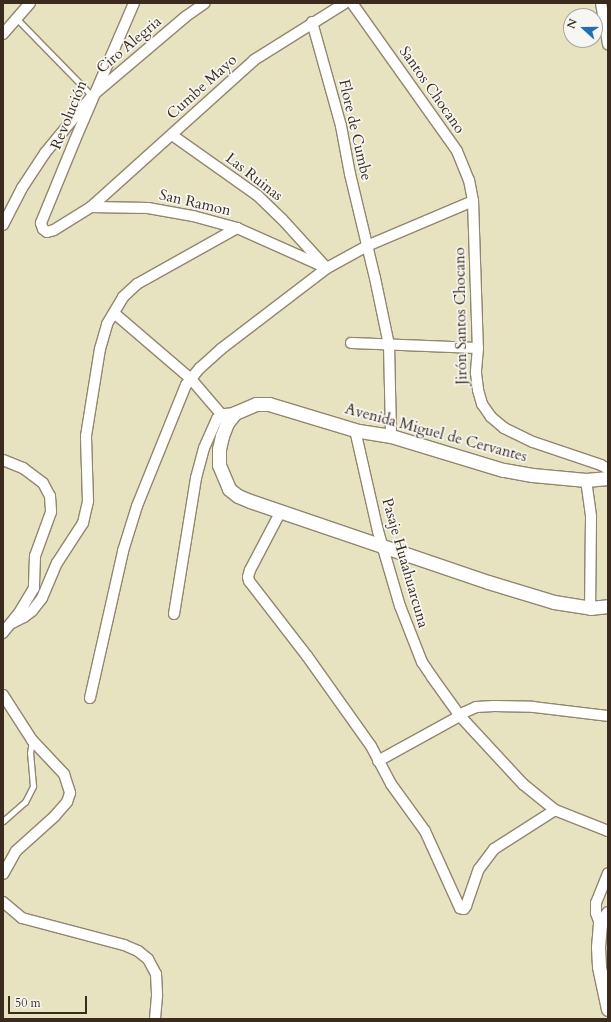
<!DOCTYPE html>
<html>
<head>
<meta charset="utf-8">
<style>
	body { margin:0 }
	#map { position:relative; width:611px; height:1022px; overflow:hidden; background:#e7e2c0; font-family:Cardo,serif }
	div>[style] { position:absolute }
	.roads { filter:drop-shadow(1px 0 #91866f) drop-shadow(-1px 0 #91866f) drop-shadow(0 1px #91866f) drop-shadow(0 -1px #91866f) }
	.service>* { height:5px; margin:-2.5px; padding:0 2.5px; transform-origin:2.5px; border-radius:2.5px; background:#fff }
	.minor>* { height:10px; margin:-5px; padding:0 5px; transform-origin:5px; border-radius:5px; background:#fff }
	.tertiary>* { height:13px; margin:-6.5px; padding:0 6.5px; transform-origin:6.5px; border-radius:6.5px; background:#fff }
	span { translate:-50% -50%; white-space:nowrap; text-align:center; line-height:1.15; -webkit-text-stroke:3.5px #f6f6f2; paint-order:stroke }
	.street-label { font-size:15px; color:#3b2a1e }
	.frame { position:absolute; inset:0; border:4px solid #3b2a1e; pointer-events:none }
	.north { position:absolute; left:563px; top:8px; width:40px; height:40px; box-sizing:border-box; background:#f6f6f2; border:1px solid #aba49d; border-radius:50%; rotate:291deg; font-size:11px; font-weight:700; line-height:16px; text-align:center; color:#3b2a1e }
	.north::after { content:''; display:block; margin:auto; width:14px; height:18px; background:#1f6fb2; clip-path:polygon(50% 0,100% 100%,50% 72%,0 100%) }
	.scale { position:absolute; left:8px; top:996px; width:79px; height:18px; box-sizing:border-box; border:2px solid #3b2a1e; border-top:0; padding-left:5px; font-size:12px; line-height:14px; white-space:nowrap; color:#3b2a1e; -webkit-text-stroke:3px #f6f6f2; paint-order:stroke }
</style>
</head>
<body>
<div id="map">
	<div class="roads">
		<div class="service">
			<div style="left:16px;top:18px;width:109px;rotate:45.7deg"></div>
			<div style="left:3px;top:821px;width:29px;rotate:-41deg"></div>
			<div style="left:25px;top:802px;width:18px;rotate:-63deg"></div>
			<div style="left:33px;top:786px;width:33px;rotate:-95deg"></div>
			<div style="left:30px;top:753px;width:12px;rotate:-81deg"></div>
		</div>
		<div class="minor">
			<div style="left:134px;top:3px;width:149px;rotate:113.3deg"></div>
			<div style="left:75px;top:140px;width:90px;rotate:112.3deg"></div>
			<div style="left:41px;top:223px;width:6px;rotate:72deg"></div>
			<div style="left:43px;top:229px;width:5px;rotate:37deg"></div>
			<div style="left:47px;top:232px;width:7px;rotate:-16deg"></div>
			<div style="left:54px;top:230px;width:44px;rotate:-31.9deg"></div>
			<div style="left:91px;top:207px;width:57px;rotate:1deg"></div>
			<div style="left:148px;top:208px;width:46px;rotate:10.1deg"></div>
			<div style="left:193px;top:216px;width:46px;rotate:15.3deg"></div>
			<div style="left:237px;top:228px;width:98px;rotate:24deg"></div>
			<div style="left:352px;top:3px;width:181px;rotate:54.6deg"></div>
			<div style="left:457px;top:151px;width:31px;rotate:68deg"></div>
			<div style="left:469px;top:180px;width:21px;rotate:79deg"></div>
			<div style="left:473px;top:201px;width:147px;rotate:88.1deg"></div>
			<div style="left:478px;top:348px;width:25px;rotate:95deg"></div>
			<div style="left:476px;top:373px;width:17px;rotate:83deg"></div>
			<div style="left:478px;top:390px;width:15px;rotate:74deg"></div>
			<div style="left:482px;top:404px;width:16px;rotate:55deg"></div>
			<div style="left:491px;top:417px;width:17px;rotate:40deg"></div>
			<div style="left:504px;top:428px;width:32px;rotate:26deg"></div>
			<div style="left:533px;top:442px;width:72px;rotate:18.7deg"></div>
			<div style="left:601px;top:465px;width:8px;rotate:30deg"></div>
			<div style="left:601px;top:3px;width:42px;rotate:80.3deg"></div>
			<div style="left:312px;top:22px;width:108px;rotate:74.4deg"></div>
			<div style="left:341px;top:126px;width:49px;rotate:79.4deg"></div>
			<div style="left:350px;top:174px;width:107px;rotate:76.5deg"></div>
			<div style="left:375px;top:278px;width:68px;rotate:78.2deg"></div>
			<div style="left:389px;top:345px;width:91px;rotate:88.7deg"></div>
			<div style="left:3px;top:34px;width:41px;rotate:-48.9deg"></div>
			<div style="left:172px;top:135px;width:105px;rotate:35.3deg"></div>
			<div style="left:258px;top:196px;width:33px;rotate:44deg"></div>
			<div style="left:282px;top:219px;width:62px;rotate:47.6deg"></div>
			<div style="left:91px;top:207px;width:219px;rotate:-42deg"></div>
			<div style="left:254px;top:60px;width:107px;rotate:-32.1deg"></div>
			<div style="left:3px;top:225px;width:42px;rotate:-62.8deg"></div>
			<div style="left:22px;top:188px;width:42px;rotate:-56.7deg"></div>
			<div style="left:45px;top:153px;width:74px;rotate:-50.5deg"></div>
			<div style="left:92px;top:96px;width:122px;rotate:-40.3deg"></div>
			<div style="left:185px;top:17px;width:24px;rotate:-35deg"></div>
			<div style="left:114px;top:313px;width:101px;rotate:40.6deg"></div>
			<div style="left:191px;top:379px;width:48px;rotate:49.3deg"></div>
			<div style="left:351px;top:343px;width:127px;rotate:2.3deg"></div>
			<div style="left:355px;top:430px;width:104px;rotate:77.2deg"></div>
			<div style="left:378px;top:531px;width:78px;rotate:73.7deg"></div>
			<div style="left:400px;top:606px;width:60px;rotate:68.6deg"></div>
			<div style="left:422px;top:662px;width:18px;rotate:56deg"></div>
			<div style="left:432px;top:677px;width:48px;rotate:54.3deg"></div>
			<div style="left:460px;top:716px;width:93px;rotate:47.2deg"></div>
			<div style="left:523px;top:784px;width:41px;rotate:39.1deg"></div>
			<div style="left:555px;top:810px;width:57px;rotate:21.6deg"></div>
			<div style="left:3px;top:460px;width:22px;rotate:22deg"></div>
			<div style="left:23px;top:468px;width:25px;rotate:37deg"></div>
			<div style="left:43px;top:483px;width:15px;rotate:62deg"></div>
			<div style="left:50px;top:496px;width:16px;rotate:86deg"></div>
			<div style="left:51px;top:512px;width:47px;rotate:110deg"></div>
			<div style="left:35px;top:556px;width:32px;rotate:92deg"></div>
			<div style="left:34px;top:588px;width:29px;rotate:121deg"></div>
			<div style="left:19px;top:613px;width:26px;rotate:129deg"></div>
			<div style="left:586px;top:480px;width:37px;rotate:82deg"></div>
			<div style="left:591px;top:517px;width:91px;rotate:90.6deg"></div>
			<div style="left:281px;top:511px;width:67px;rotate:117.7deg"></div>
			<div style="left:250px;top:570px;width:7px;rotate:106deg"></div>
			<div style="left:248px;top:577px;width:4px;rotate:76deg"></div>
			<div style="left:249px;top:581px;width:95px;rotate:52.3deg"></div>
			<div style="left:307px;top:656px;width:110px;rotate:54.6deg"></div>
			<div style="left:371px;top:746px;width:43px;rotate:62.2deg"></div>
			<div style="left:391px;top:784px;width:58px;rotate:54.1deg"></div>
			<div style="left:425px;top:831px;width:85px;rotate:65.6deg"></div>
			<div style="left:460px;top:908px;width:4px;rotate:14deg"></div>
			<div style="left:464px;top:909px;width:4px;rotate:-56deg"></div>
			<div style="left:466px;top:906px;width:39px;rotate:-71deg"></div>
			<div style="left:479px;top:869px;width:25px;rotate:-53deg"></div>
			<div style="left:494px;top:849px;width:72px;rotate:-32.6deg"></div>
			<div style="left:174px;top:614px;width:138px;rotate:-80.8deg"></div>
			<div style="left:196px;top:478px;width:31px;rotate:-75deg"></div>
			<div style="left:204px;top:448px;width:32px;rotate:-66deg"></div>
			<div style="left:217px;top:419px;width:9px;rotate:-32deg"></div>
			<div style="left:225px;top:414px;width:10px;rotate:-6deg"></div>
			<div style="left:10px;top:624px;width:16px;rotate:-27deg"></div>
			<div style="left:24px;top:617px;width:10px;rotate:-37deg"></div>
			<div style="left:32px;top:611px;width:16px;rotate:-52deg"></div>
			<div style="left:42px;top:598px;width:38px;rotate:-67deg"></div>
			<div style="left:57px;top:563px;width:48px;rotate:-57deg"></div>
			<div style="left:83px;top:523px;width:23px;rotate:-77deg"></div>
			<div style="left:88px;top:501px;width:65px;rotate:-91.8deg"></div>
			<div style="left:86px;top:436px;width:88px;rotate:-80.9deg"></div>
			<div style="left:100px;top:349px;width:26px;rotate:-74deg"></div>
			<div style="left:107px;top:324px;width:31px;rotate:-59deg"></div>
			<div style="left:123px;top:297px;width:19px;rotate:-43deg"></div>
			<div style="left:137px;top:284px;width:115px;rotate:-29.2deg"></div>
			<div style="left:3px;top:695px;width:54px;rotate:57.2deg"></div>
			<div style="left:32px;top:740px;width:47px;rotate:46.7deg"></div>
			<div style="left:64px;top:774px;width:20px;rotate:72deg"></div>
			<div style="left:70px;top:793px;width:9px;rotate:108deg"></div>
			<div style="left:67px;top:802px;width:18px;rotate:131deg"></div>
			<div style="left:55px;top:816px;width:52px;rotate:138.1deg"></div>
			<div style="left:16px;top:851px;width:26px;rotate:119deg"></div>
			<div style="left:90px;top:698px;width:151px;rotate:-77.3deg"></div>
			<div style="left:123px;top:551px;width:47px;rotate:-72.7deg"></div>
			<div style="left:137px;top:506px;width:131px;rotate:-68deg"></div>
			<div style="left:186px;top:385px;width:22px;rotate:-51deg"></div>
			<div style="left:200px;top:368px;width:28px;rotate:-42deg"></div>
			<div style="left:221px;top:349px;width:133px;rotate:-37.4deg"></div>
			<div style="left:327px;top:268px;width:46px;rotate:-28.8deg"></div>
			<div style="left:367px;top:246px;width:115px;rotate:-23deg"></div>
			<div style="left:378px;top:761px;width:94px;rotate:-28.8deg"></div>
			<div style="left:460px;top:716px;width:6px;rotate:-39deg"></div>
			<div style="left:465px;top:712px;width:12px;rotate:-24deg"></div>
			<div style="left:476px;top:707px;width:18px;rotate:-3deg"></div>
			<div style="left:494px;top:706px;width:39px;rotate:1deg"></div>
			<div style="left:533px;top:707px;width:76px;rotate:6.8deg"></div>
			<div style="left:3px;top:902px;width:25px;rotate:40deg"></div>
			<div style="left:22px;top:918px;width:106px;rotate:14.8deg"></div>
			<div style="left:124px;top:945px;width:15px;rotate:23deg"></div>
			<div style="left:138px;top:951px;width:13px;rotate:39deg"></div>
			<div style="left:148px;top:959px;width:17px;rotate:62deg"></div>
			<div style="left:156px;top:974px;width:22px;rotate:87deg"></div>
			<div style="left:157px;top:996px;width:23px;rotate:95deg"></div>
			<div style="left:600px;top:924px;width:12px;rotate:-110deg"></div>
			<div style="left:596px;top:913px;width:10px;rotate:-90deg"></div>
			<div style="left:596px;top:903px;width:32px;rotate:-68deg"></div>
		</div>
		<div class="tertiary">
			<div style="left:608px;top:478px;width:22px;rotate:175deg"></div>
			<div style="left:586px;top:480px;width:54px;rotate:-174.7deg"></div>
			<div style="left:532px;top:475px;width:29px;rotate:-170deg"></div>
			<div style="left:503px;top:470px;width:117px;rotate:-163.1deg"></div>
			<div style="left:391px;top:436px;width:36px;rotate:-171deg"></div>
			<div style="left:355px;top:430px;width:90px;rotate:-163.2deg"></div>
			<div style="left:269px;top:404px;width:13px;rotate:180deg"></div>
			<div style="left:256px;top:404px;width:23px;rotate:157deg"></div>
			<div style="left:235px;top:413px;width:13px;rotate:129deg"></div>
			<div style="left:227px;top:423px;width:14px;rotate:111deg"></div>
			<div style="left:222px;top:436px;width:13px;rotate:103deg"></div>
			<div style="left:219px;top:449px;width:16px;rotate:90deg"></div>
			<div style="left:219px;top:465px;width:26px;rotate:67deg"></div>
			<div style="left:229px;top:489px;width:11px;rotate:38deg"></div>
			<div style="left:238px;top:496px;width:13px;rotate:23deg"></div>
			<div style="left:250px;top:501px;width:251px;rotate:18.8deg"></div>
			<div style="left:488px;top:582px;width:69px;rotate:16.9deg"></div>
			<div style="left:554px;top:602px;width:36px;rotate:9deg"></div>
			<div style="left:590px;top:608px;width:18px;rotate:-6deg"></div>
			<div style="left:608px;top:913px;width:14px;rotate:126deg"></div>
			<div style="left:600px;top:924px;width:23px;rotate:95deg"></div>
			<div style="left:598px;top:947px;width:20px;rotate:87deg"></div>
			<div style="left:599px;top:967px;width:43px;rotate:77.9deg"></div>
		</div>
	</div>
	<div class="street-label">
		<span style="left:129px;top:45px;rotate:-40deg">Ciro Alegria</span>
		<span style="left:202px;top:87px;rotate:-42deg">Cumbe Mayo</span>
		<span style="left:432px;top:90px;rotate:55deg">Santos Chocano</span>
		<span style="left:69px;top:115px;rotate:-68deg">Revolución</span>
		<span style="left:355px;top:130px;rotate:77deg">Flore de Cumbe</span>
		<span style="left:254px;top:177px;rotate:38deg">Las Ruinas</span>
		<span style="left:195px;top:203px;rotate:13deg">San Ramon</span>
		<span style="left:461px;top:316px;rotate:-91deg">Jirón Santos Chocano</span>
		<span style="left:436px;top:433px;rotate:15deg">Avenida Miguel de Cervantes</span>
		<span style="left:405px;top:563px;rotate:74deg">Pasaje Huaahuarcuna</span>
	</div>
	<div class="frame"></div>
	<div class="north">N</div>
	<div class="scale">50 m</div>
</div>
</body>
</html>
